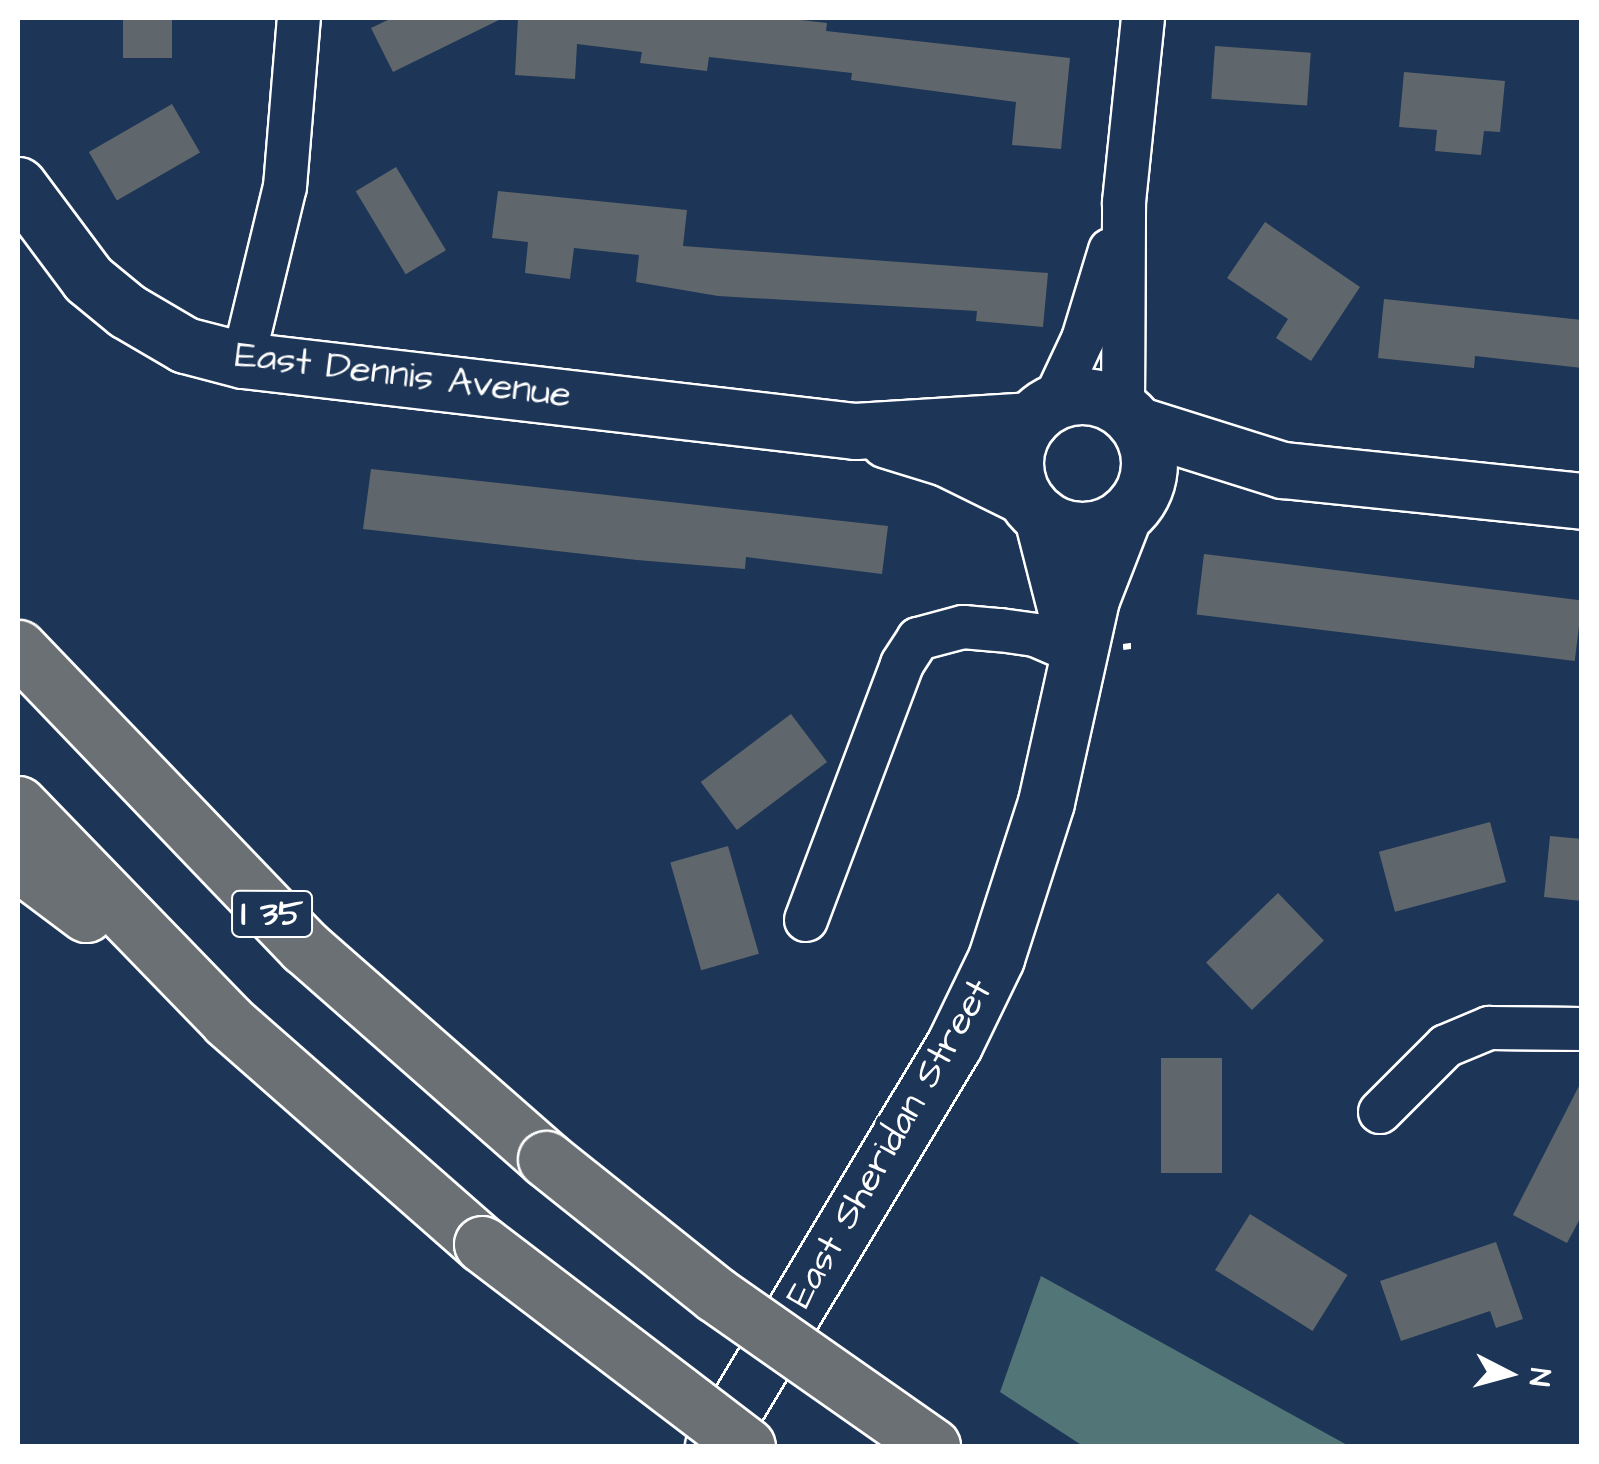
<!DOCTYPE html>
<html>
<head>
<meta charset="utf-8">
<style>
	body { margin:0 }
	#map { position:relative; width:1599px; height:1464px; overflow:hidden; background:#1d3557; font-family:"Architects Daughter",sans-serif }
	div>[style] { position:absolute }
	.green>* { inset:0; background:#527677 }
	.building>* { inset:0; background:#60676c; transform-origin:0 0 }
	.path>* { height:6px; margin-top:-3px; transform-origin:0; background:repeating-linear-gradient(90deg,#fff 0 8px,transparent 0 16px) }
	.roads { filter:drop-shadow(2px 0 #fff) drop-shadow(-2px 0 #fff) drop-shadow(0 2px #fff) drop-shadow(0 -2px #fff) }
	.street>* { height:42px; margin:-21px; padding:0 21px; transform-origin:21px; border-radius:21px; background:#1d3557 }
	.secondary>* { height:55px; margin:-27.5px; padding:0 27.5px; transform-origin:27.5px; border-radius:27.5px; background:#1d3557 }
	.secondary>.ring { margin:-27.5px; padding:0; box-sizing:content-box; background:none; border:55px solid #1d3557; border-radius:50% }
	.highway>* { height:55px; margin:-27.5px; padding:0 27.5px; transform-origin:27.5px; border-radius:27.5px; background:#6a7074 }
	.bridges { filter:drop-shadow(2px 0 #fff) drop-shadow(-2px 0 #fff) drop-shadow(0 2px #fff) drop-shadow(0 -2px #fff) }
	.highway-bridge>* { height:55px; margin:-27.5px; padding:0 27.5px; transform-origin:27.5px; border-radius:27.5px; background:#6a7074 }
	span { translate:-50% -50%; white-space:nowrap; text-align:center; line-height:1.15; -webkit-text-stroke:9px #1d3557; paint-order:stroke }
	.shield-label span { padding:2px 8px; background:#1d3557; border:2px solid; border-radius:8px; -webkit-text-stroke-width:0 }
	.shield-label { font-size:35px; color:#fff; font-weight:700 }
	.street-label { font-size:38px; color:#fff }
	.frame { position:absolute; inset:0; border:20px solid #fff; pointer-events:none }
	.north { position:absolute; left:1459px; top:1324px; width:100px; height:100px; -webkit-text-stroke:8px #1d3557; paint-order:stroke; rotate:96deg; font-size:28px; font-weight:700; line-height:40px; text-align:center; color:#fff }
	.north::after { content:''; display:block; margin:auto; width:35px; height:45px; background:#fff; clip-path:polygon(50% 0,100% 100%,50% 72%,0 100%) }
</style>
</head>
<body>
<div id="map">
	<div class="green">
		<div style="clip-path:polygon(1041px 1276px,1349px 1446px,1083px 1446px,1000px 1392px)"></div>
	</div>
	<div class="building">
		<div style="left:123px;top:18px;width:49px;height:40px"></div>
		<div style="clip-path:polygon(392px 18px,503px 18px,393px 72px,371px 28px)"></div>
		<div style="clip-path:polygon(518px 18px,784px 18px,827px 23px,826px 31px,1070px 58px,1061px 149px,1012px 145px,1016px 102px,851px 80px,852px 73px,709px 57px,707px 71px,640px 63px,642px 52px,577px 44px,575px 79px,515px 75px)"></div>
		<div style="left:1215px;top:46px;width:96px;height:53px;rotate:4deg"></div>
		<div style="clip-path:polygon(1404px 72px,1505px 81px,1500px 132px,1484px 131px,1481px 155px,1435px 151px,1437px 130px,1399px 127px)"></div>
		<div style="left:172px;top:104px;width:56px;height:96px;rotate:60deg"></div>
		<div style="left:396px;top:167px;width:97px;height:47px;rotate:59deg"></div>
		<div style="clip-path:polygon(498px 191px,687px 210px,683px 246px,1048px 273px,1043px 327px,976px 321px,977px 311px,718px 296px,636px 282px,639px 255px,574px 248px,570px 279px,525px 273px,528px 242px,492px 238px)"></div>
		<div style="clip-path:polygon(1265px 222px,1360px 287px,1311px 361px,1276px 338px,1288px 319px,1227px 278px)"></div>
		<div style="clip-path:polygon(1384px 299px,1582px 320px,1582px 368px,1475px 356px,1474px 368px,1378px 358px)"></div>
		<div style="clip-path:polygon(371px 469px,888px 526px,882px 574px,746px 557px,745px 569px,637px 560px,363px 529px)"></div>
		<div style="left:1204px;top:554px;width:381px;height:61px;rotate:7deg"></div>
		<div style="left:791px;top:714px;width:60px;height:113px;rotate:53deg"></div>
		<div style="left:1490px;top:822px;width:62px;height:115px;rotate:75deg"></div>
		<div style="clip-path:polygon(1550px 836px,1582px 839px,1582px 901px,1544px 897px)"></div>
		<div style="left:728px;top:846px;width:112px;height:60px;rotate:74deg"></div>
		<div style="left:1278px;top:893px;width:66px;height:100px;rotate:46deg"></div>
		<div style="left:1161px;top:1058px;width:61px;height:115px"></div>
		<div style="clip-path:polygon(1582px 1080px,1582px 1215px,1567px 1243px,1513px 1215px)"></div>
		<div style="left:1250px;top:1214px;width:115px;height:66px;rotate:32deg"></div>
		<div style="clip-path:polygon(1496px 1242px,1523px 1319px,1496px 1328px,1490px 1311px,1401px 1341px,1380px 1281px)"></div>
	</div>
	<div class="path">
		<div style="left:1123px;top:647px;width:15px;rotate:-8deg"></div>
	</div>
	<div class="roads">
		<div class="street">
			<div style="left:243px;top:360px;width:178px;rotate:-76.4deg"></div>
			<div style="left:285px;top:187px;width:170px;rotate:-85.3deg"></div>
			<div style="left:1054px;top:401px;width:68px;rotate:-64.9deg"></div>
			<div style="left:1083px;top:339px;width:93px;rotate:-73.1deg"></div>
			<div style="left:1123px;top:408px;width:206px;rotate:-89.7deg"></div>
			<div style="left:1124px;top:202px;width:185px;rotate:-84.1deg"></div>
			<div style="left:806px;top:920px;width:273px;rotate:-69.4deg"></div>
			<div style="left:902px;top:664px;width:30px;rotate:-57deg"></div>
			<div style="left:918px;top:639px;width:47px;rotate:-14.9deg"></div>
			<div style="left:963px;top:627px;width:37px;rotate:5deg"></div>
			<div style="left:1000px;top:630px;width:35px;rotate:8deg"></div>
			<div style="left:1035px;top:635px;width:46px;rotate:23.2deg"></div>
			<div style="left:1380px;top:1112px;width:93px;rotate:-45deg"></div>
			<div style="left:1446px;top:1046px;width:47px;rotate:-22.7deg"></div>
			<div style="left:1489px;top:1028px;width:93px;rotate:0.6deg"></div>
		</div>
		<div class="secondary">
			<div style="left:18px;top:185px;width:117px;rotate:53.3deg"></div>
			<div style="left:88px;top:279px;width:50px;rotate:39.4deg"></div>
			<div style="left:127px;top:311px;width:67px;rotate:30.4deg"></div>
			<div style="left:185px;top:345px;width:60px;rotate:14.5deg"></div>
			<div style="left:243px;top:360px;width:616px;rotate:6.62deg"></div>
			<div style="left:855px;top:431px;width:174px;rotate:-3.6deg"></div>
			<div class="ring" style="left:1015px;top:396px;width:79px;height:79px"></div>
			<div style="left:1139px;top:425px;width:151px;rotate:17.4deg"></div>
			<div style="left:1283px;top:470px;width:301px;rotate:5.9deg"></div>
			<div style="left:887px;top:440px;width:62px;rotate:17deg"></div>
			<div style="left:946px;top:458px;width:86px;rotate:26.3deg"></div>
			<div style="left:1042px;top:517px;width:137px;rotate:75.7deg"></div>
			<div style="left:713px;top:1446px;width:468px;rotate:-59deg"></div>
			<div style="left:954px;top:1045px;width:97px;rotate:-64.2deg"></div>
			<div style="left:996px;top:958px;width:164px;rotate:-72.2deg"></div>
			<div style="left:1046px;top:802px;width:208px;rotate:-77.5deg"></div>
			<div style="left:1091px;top:599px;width:88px;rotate:-68.7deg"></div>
		</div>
		<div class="highway">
			<div style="left:18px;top:648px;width:414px;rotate:46.2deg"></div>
			<div style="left:305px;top:947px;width:321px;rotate:41.3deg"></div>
			<div style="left:18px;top:804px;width:302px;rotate:45.9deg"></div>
			<div style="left:228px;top:1021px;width:338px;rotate:41.3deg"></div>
			<div style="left:18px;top:863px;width:85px;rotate:36.9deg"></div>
		</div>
	</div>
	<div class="bridges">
		<div class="highway-bridge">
			<div style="left:546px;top:1159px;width:216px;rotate:38.6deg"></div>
			<div style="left:715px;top:1294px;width:265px;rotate:35deg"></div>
			<div style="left:482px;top:1244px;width:333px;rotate:37.3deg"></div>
		</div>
	</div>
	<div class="shield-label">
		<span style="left:272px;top:914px">I 35</span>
	</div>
	<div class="street-label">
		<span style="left:403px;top:376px;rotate:7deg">East Dennis Avenue</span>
		<span style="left:890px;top:1144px;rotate:-60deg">East Sheridan Street</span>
	</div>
	<div class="frame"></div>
	<div class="north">N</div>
</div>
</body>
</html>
